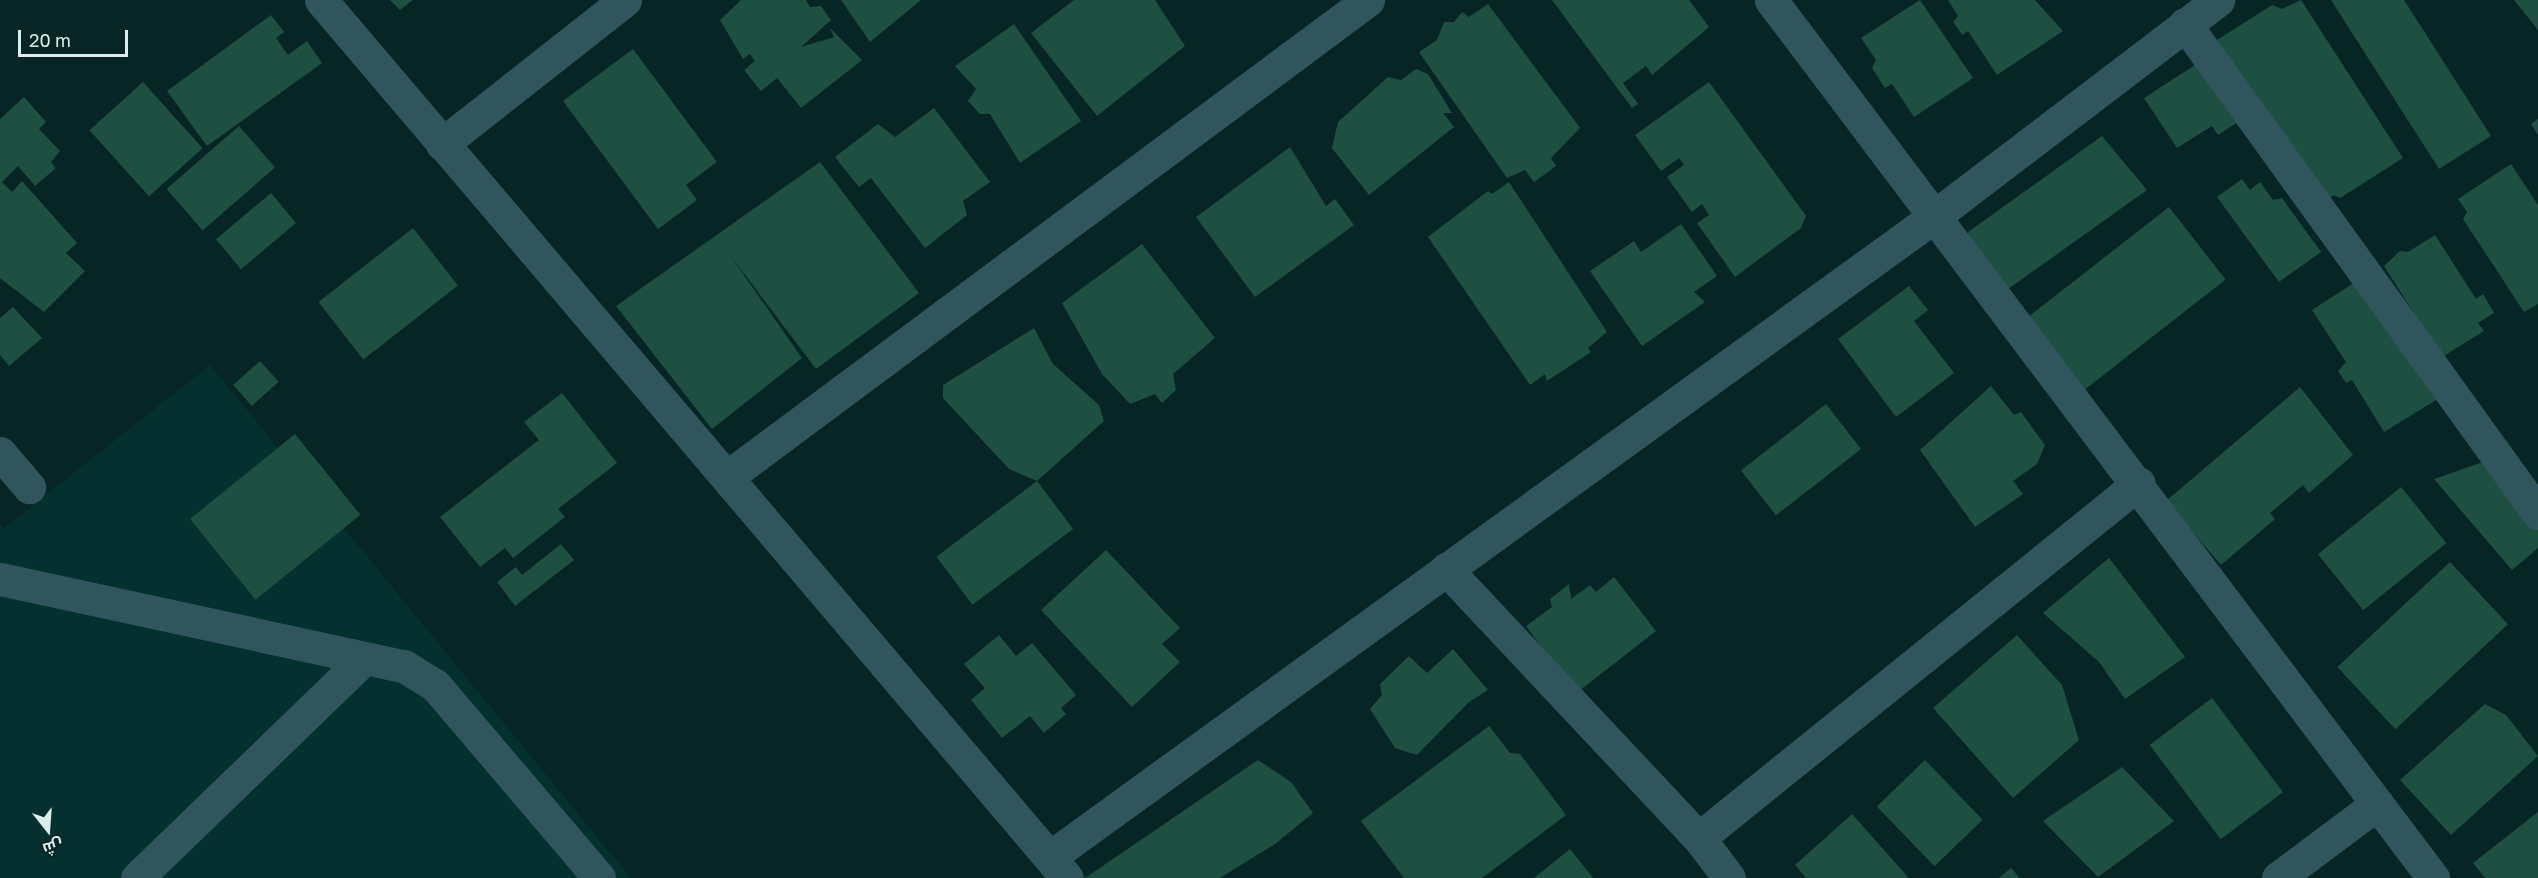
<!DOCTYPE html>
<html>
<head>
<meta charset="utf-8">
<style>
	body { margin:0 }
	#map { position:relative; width:2538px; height:878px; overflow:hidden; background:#062524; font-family:"Golos Text",Cairo,sans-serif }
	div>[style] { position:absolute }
	.built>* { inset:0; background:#04302f }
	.building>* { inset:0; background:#1e5041; transform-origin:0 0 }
	.street>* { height:33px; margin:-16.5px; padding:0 16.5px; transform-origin:16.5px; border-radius:16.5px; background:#30555d }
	span { translate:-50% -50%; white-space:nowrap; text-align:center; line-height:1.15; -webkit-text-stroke:4.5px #062524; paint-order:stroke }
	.north { position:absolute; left:18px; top:800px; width:60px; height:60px; -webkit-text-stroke:4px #062524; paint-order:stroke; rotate:163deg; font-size:16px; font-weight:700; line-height:24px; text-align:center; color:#dcedec }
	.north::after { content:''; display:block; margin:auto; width:21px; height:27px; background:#dcedec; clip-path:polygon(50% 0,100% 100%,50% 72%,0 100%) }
	.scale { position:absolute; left:18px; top:30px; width:110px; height:27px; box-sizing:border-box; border:3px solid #dcedec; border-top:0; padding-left:8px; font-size:18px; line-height:21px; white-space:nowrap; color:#dcedec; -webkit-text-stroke:4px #062524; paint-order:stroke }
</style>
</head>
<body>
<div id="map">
	<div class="built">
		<div style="clip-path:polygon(210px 365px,631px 878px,0 878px,0 524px,4px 528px)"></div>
	</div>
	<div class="building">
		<div style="clip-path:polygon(390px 0,413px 0,400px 10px)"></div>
		<div style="clip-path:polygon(741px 0,806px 0,810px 7px,821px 6px,831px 20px,801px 47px,834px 37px,830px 28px,862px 60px,801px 108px,777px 78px,761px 91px,744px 70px,755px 61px,750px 54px,743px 59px,720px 20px)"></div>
		<div style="clip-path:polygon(841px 0,921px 0,870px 42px)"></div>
		<div style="clip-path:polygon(1074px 0,1155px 0,1185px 46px,1097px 116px,1031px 33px)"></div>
		<div style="clip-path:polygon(1552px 0,1689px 0,1709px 27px,1652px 75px,1646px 66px,1623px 83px,1638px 104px,1632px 108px)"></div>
		<div style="clip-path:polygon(1920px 0,1973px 78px,1914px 117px,1892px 84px,1885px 88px,1872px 68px,1876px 60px,1861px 38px)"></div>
		<div style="clip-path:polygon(1948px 0,2035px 0,2063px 31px,1997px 75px,1968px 31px,1962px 35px,1953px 22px,1958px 16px)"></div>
		<div style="clip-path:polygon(2301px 0,2403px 158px,2340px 198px,2334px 195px,2322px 202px,2217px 40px,2272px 5px,2282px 9px)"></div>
		<div style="clip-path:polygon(2331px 0,2404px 0,2491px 136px,2439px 169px)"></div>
		<div style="clip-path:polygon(2514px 0,2538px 0,2538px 30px)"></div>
		<div style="clip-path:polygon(1488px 4px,1580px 128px,1551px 158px,1556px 166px,1534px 182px,1525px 170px,1507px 178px,1419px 52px,1437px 40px,1444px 22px,1454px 22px,1462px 12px,1469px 17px)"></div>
		<div style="clip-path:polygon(271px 15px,284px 32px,276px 38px,288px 55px,307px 41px,322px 63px,207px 146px,167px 91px)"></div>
		<div style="clip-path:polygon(1014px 24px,1081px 121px,1020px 163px,990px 114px,980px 114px,968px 101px,976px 89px,955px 66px)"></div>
		<div style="clip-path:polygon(633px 49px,717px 162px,686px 185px,697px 200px,658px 229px,563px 101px)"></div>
		<div style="clip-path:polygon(2198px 63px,2238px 122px,2218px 135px,2212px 126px,2177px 148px,2144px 98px)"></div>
		<div style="clip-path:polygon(1416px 69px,1428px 74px,1452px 113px,1443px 113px,1454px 127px,1369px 195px,1332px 148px,1338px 122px,1388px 77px,1401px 80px)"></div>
		<div style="left:143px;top:82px;width:89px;height:72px;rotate:48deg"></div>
		<div style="clip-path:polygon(1709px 82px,1806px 216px,1801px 228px,1735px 277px,1697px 223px,1709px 215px,1702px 204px,1692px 212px,1667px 177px,1684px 165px,1679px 158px,1661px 171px,1635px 135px)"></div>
		<div style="clip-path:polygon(24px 97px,46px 122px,39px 129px,60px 151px,51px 162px,56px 168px,35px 186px,18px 166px,2px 182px,12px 192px,22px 181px,77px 243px,66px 253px,85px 271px,44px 312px,0 278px,0 119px)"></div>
		<div style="clip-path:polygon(934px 108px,990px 182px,963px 201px,967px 215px,925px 248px,871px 178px,859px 187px,835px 157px,878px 124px,895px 137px)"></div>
		<div style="clip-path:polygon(2538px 119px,2538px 135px,2531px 124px)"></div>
		<div style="left:239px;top:126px;width:55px;height:96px;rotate:49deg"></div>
		<div style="clip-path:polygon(2102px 136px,2147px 190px,2004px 292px,1969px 244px,1968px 232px)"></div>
		<div style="clip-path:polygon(1290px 147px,1326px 206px,1335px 199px,1354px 225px,1255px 297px,1196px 217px)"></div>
		<div style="clip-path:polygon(820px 162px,919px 293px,816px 369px,730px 255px,802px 358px,712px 429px,616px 306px)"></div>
		<div style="clip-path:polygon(2511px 164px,2538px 205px,2538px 304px,2524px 312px,2463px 219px,2467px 212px,2458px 199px)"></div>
		<div style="clip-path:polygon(2242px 179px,2250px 190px,2260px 182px,2273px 200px,2282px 198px,2321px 252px,2279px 282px,2217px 197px)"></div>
		<div style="clip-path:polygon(1509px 182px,1607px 332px,1588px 348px,1591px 352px,1547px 381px,1545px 374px,1530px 385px,1428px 237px,1488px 191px,1492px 194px)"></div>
		<div style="left:271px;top:193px;width:39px;height:72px;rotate:50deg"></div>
		<div style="left:2169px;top:207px;width:92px;height:179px;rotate:52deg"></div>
		<div style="clip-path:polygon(1681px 224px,1717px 276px,1694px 292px,1705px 302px,1642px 346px,1590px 271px,1634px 241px,1641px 252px)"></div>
		<div style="left:413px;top:228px;width:73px;height:120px;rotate:52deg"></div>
		<div style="clip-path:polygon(2435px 235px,2476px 299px,2483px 294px,2494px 313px,2478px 323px,2484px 331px,2442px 357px,2384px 266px,2400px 251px,2408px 252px)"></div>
		<div style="clip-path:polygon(1142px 244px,1215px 338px,1173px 374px,1176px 390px,1162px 403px,1155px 394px,1130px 404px,1102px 374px,1062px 303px)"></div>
		<div style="clip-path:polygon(2363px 277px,2441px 397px,2384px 432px,2352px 380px,2346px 383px,2338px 371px,2346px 362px,2312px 310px)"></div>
		<div style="clip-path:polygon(1909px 286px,1928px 310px,1914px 321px,1954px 373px,1896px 417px,1838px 339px)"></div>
		<div style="clip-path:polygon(13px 307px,42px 338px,9px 366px,0 355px,0 318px)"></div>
		<div style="clip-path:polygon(1034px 328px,1053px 364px,1099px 405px,1104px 421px,1037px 481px,1009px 469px,943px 398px,943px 385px)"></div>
		<div style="left:260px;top:361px;width:28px;height:36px;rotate:48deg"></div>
		<div style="clip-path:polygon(1991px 386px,2014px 415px,2021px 412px,2045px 445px,2037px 464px,2013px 481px,2023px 494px,1975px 527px,1920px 450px)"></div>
		<div style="clip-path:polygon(2300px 387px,2353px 455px,2309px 493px,2303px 485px,2270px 513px,2275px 519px,2221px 565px,2166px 501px)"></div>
		<div style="clip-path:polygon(562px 393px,617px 463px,558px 509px,565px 517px,513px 558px,505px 548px,480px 567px,440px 517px,539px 440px,524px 422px)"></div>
		<div style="left:1826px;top:404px;width:57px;height:108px;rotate:52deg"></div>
		<div style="left:295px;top:434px;width:104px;height:135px;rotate:51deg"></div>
		<div style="clip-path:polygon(2486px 461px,2538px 521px,2538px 548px,2512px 570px,2434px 479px)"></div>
		<div style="left:1037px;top:481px;width:60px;height:126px;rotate:53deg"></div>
		<div style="left:2401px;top:487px;width:72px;height:107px;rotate:51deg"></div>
		<div style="clip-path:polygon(561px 544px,574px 560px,515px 606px,497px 582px,516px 567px,522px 575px)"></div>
		<div style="clip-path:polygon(1106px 550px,1180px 628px,1162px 644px,1180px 662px,1132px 707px,1041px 610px)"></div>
		<div style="clip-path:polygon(2109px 558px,2185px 657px,2125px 699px,2099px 662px,2043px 613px)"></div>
		<div style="left:2450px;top:562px;width:85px;height:154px;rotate:47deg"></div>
		<div style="clip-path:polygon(1614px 577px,1656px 631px,1575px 694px,1526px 626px,1552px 607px,1550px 599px,1569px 584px,1571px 599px,1590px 585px,1596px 592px)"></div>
		<div style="clip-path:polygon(999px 635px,1016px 656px,1032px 643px,1076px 695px,1061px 708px,1066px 714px,1044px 733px,1030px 716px,1002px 738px,971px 700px,985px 688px,964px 664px)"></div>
		<div style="clip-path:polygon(2017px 635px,2062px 685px,2079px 740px,2013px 798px,1933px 708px)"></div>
		<div style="clip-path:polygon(1453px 649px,1488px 690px,1469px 702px,1417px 755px,1395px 748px,1370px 709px,1382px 695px,1380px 684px,1409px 656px,1427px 673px)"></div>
		<div style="left:2212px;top:698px;width:118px;height:78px;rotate:53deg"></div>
		<div style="clip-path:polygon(2485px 704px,2506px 715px,2538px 756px,2451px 835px,2400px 780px)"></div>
		<div style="clip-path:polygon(1489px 726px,1510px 753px,1520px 754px,1566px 815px,1482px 878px,1404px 878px,1361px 821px)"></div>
		<div style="clip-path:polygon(1258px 760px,1291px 782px,1313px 813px,1275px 844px,1220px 878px,1085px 878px)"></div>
		<div style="left:1925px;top:760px;width:83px;height:67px;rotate:46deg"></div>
		<div style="clip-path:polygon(2122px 767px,2174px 821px,2098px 877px,2043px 821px)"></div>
		<div style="clip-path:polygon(2538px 812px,2538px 878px,2485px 878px,2473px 863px)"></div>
		<div style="clip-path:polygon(1852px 814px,1908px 877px,1907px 878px,1806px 878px,1795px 865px)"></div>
		<div style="clip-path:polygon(1570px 849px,1593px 878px,1534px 878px)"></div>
		<div style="clip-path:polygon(2011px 868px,2020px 878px,1999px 878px)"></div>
	</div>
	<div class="street">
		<div style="left:321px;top:0;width:1152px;rotate:49.65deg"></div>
		<div style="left:1771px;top:0;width:1100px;rotate:52.98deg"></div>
		<div style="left:2185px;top:24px;width:603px;rotate:54.18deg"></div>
		<div style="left:442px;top:144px;width:233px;rotate:-38.2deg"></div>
		<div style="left:0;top:453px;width:45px;rotate:49.5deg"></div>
		<div style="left:727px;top:477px;width:799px;rotate:-36.65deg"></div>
		<div style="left:1446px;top:569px;width:369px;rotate:46.8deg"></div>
		<div style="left:1699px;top:838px;width:50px;rotate:53.1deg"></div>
		<div style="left:0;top:579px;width:413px;rotate:12.2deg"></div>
		<div style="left:404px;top:666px;width:36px;rotate:32deg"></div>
		<div style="left:435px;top:685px;width:253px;rotate:49.6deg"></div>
		<div style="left:1699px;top:838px;width:565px;rotate:-38.9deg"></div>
		<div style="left:1050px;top:857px;width:1089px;rotate:-35.92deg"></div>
		<div style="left:1932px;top:218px;width:360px;rotate:-37.3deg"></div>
		<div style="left:137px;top:878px;width:315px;rotate:-44deg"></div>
		<div style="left:2278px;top:878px;width:124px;rotate:-36.8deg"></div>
	</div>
	<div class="north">ش</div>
	<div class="scale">20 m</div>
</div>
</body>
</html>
